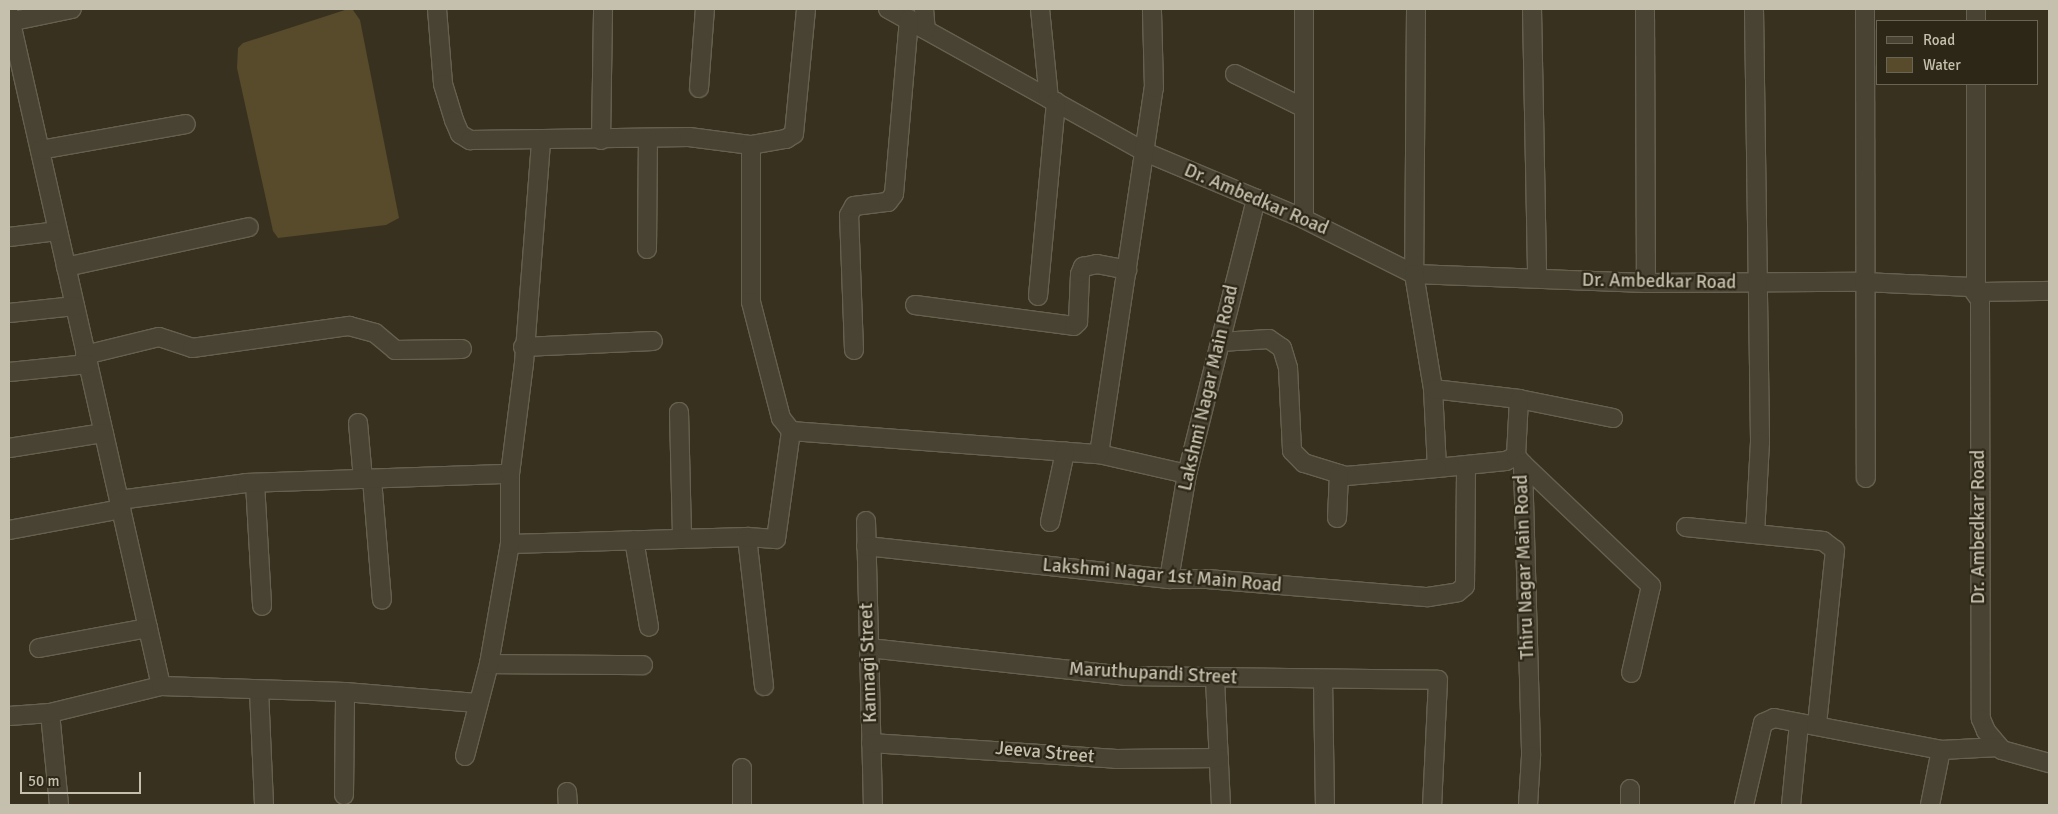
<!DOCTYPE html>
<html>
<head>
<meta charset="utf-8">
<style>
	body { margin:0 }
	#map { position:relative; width:2058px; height:814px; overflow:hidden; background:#38311f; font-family:Signika,sans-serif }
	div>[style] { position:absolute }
	.water>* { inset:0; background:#574b2b }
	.roads { filter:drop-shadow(1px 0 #666050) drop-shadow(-1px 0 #666050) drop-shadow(0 1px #666050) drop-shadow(0 -1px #666050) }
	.minor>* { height:18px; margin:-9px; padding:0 9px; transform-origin:9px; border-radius:9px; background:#484333 }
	span { translate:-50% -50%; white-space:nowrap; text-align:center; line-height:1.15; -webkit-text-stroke:4.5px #2d2718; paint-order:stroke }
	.street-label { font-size:19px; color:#c5bfad }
	.frame { position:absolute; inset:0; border:10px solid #c5bfad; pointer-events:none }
	.legend { position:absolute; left:1876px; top:20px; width:162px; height:65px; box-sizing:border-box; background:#2d2718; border:1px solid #6a6454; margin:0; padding:6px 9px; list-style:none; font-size:15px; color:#c5bfad }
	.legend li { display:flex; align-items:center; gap:10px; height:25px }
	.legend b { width:25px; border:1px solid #6a6454 }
	.scale { position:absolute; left:20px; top:772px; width:121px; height:22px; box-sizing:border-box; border:2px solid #c5bfad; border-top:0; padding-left:6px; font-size:15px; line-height:18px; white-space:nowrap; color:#c5bfad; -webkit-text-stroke:4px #2d2718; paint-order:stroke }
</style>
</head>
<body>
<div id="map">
	<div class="water">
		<div style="clip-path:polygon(348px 9px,353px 10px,360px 20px,399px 218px,386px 225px,278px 238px,273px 231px,237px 68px,238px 48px,243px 43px)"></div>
	</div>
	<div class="roads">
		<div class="minor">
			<div style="left:437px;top:9px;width:75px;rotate:85.4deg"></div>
			<div style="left:443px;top:84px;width:38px;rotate:73deg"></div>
			<div style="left:454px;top:120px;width:15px;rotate:67deg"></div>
			<div style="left:460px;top:134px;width:12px;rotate:31deg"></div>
			<div style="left:470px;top:140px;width:219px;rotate:-0.8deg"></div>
			<div style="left:689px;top:137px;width:63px;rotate:7.4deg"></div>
			<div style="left:751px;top:145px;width:36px;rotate:-10deg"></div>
			<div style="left:786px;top:139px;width:9px;rotate:-32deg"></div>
			<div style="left:794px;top:134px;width:126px;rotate:-84.5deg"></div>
			<div style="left:888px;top:9px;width:294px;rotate:29.1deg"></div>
			<div style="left:1145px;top:152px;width:173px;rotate:22.8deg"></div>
			<div style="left:1304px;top:219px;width:123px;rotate:26.6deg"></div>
			<div style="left:1414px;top:274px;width:232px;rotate:2.2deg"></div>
			<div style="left:1646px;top:283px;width:218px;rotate:-0.3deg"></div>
			<div style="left:1864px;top:282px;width:107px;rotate:2.7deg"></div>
			<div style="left:1971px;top:287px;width:16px;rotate:55deg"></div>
			<div style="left:1980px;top:300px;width:419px;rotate:89.9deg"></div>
			<div style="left:1981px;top:719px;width:13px;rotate:67deg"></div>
			<div style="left:1986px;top:731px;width:25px;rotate:50deg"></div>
			<div style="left:2002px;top:750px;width:49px;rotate:15.5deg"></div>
			<div style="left:924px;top:9px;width:21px;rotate:85deg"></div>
			<div style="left:1040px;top:9px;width:90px;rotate:84.3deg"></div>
			<div style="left:1416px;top:9px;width:265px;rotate:90.4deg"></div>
			<div style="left:1414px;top:274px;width:117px;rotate:80.6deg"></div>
			<div style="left:1433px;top:389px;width:79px;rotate:87.1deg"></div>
			<div style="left:1437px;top:468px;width:69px;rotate:-5.8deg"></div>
			<div style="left:1506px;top:461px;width:11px;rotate:-27deg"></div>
			<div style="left:1516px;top:456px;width:11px;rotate:49deg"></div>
			<div style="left:1523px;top:464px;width:292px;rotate:88.4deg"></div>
			<div style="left:1531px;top:756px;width:49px;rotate:93.5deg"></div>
			<div style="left:1532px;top:9px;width:269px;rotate:88.9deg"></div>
			<div style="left:1645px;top:9px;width:274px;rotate:89.8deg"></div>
			<div style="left:1754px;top:9px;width:433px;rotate:89.2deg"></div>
			<div style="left:1760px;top:442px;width:91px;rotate:93.1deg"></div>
			<div style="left:1865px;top:9px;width:469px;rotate:89.9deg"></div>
			<div style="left:1976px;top:9px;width:12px;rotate:90deg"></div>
			<div style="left:9px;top:14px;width:689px;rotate:77.25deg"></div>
			<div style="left:9px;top:22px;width:64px;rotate:-11.7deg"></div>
			<div style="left:1235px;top:74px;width:77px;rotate:26.2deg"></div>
			<div style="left:1976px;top:84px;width:208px;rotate:90deg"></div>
			<div style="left:1976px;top:292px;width:73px;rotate:-0.8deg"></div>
			<div style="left:699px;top:88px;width:79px;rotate:-85.7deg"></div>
			<div style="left:601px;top:140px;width:131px;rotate:-89.1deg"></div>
			<div style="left:751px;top:145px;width:157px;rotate:90deg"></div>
			<div style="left:751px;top:302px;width:120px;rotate:75.5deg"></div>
			<div style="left:781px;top:418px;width:16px;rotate:52deg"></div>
			<div style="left:791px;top:431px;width:309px;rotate:4.3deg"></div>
			<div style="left:1099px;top:454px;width:90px;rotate:12.8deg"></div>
			<div style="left:40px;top:150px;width:148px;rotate:-10.1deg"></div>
			<div style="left:1304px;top:219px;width:210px;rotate:-90deg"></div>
			<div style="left:9px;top:237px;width:48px;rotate:-7.1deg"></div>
			<div style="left:647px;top:249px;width:110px;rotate:-89.5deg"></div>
			<div style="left:66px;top:267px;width:187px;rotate:-12.3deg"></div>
			<div style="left:1038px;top:296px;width:195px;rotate:-84.7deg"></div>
			<div style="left:915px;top:305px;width:160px;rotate:7.5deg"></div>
			<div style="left:1074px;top:326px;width:6px;rotate:-45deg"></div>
			<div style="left:1078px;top:322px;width:48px;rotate:-87.6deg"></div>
			<div style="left:1080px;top:274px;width:8px;rotate:-67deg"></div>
			<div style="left:1083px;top:267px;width:14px;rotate:-12deg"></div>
			<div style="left:1097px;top:264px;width:31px;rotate:11deg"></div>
			<div style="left:9px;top:313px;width:66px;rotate:-6.1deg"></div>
			<div style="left:1220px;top:342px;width:49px;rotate:-3.5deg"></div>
			<div style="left:1269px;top:339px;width:16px;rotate:35deg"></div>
			<div style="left:1282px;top:348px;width:21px;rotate:73deg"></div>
			<div style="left:1288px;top:368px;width:83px;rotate:87.2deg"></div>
			<div style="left:1292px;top:451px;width:17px;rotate:45deg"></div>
			<div style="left:1304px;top:463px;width:44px;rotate:17.2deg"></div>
			<div style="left:1346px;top:476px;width:91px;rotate:-5deg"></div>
			<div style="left:523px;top:347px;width:130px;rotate:-2.6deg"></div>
			<div style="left:854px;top:350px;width:135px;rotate:-92.1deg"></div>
			<div style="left:849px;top:215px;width:10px;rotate:-61deg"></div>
			<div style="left:854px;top:206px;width:34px;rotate:-7deg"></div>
			<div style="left:888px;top:202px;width:10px;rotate:-53deg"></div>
			<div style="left:894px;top:194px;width:176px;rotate:-85.1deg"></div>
			<div style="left:85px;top:355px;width:76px;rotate:-13.7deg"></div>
			<div style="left:159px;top:337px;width:35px;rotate:18deg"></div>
			<div style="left:192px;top:348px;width:159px;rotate:-8deg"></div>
			<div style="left:349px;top:326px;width:27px;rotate:15deg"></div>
			<div style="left:375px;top:333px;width:26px;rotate:40deg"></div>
			<div style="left:395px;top:350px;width:67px;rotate:-0.9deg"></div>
			<div style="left:9px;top:372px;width:79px;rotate:-5.8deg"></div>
			<div style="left:1433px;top:389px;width:87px;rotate:6.6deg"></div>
			<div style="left:1519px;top:399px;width:96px;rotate:11.4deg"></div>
			<div style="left:679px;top:412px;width:127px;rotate:88.6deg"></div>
			<div style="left:358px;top:423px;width:56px;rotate:84.9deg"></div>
			<div style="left:9px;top:448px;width:96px;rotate:-9deg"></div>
			<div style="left:1099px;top:454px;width:370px;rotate:-81.5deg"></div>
			<div style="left:1154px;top:88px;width:79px;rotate:-91.5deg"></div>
			<div style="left:1516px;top:456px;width:57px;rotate:-87deg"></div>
			<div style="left:1523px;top:464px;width:177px;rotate:43.6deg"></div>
			<div style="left:1651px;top:586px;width:89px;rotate:102.9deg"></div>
			<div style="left:372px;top:479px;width:121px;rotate:85.3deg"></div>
			<div style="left:255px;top:483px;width:123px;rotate:86.7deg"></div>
			<div style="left:119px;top:500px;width:128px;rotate:-7.6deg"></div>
			<div style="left:246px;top:483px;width:264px;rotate:-2deg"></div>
			<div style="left:1337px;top:518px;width:44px;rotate:-87.4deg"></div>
			<div style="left:866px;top:521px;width:284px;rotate:88.6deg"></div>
			<div style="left:1050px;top:522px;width:72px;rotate:-77.9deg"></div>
			<div style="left:1686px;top:527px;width:138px;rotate:5.8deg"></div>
			<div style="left:1823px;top:541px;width:15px;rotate:37deg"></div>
			<div style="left:1835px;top:550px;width:176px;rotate:95.9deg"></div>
			<div style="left:9px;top:530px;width:114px;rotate:-10.6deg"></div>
			<div style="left:747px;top:537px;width:150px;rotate:83.5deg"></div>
			<div style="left:634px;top:540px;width:88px;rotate:80.2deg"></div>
			<div style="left:510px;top:544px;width:237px;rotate:-1.7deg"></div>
			<div style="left:747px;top:537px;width:29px;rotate:4deg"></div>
			<div style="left:776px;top:539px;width:109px;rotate:-82.1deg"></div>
			<div style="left:866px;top:546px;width:305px;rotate:6.2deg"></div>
			<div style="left:1169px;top:579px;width:38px"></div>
			<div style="left:1207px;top:579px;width:222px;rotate:4.7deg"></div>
			<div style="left:1428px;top:597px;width:30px;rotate:-9deg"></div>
			<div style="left:1458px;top:592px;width:9px;rotate:-41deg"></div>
			<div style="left:1465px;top:586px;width:120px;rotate:-89.5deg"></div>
			<div style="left:1169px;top:579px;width:107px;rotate:-80.3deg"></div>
			<div style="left:1187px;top:474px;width:284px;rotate:-75.9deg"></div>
			<div style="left:39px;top:648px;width:111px;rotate:-10.4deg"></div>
			<div style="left:869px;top:648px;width:258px;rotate:6.2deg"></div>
			<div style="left:1125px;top:676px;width:313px;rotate:0.7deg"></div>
			<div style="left:1438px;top:680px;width:125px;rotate:92.7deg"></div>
			<div style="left:489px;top:664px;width:154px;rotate:0.4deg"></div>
			<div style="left:1215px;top:679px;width:126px;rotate:87.3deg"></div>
			<div style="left:1323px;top:680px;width:125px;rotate:89.1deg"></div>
			<div style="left:259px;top:690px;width:115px;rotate:87.5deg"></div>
			<div style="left:50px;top:713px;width:92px;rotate:84.4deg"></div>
			<div style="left:9px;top:716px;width:41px;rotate:-4.2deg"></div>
			<div style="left:50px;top:713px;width:114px;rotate:-13.7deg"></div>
			<div style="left:161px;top:686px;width:184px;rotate:1.9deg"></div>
			<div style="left:345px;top:692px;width:132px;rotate:4.8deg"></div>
			<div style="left:871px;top:743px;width:246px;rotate:3.7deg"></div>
			<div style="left:1116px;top:759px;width:103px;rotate:-0.6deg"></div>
			<div style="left:465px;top:756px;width:95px;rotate:-75.4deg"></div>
			<div style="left:489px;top:664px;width:122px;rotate:-80.1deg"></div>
			<div style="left:510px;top:544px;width:70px;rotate:-90deg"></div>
			<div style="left:510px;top:474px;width:112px;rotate:-82.8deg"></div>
			<div style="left:524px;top:363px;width:223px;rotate:-85.6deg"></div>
			<div style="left:567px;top:792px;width:13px;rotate:86deg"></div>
			<div style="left:344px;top:795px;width:103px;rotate:-89.4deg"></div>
			<div style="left:742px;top:805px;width:37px;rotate:-90deg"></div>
			<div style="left:1630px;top:805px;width:16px;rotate:-90deg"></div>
			<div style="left:1744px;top:805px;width:84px;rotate:-77deg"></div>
			<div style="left:1763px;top:723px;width:12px;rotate:-24deg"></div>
			<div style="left:1774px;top:718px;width:170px;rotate:10.8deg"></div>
			<div style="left:1941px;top:750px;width:58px;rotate:-3deg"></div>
			<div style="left:1791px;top:805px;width:81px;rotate:-84.4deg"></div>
			<div style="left:1930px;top:805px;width:56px;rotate:-78.7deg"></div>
		</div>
	</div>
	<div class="street-label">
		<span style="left:1256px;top:200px;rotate:23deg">Dr. Ambedkar Road</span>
		<span style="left:1659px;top:282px;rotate:1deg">Dr. Ambedkar Road</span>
		<span style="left:1209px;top:388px;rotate:-77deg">Lakshmi Nagar Main Road</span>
		<span style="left:1979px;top:527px;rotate:-90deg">Dr. Ambedkar Road</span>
		<span style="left:1525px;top:567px;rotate:-92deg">Thiru Nagar Main Road</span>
		<span style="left:1162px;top:576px;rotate:5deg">Lakshmi Nagar 1st Main Road</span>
		<span style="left:869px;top:663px;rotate:-92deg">Kannagi Street</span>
		<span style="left:1153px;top:674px;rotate:3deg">Maruthupandi Street</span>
		<span style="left:1045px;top:753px;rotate:5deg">Jeeva Street</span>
	</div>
	<div class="frame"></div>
	<ul class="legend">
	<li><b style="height:6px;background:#484333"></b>Road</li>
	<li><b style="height:14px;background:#574b2b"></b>Water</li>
	</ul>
	<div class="scale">50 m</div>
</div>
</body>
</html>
